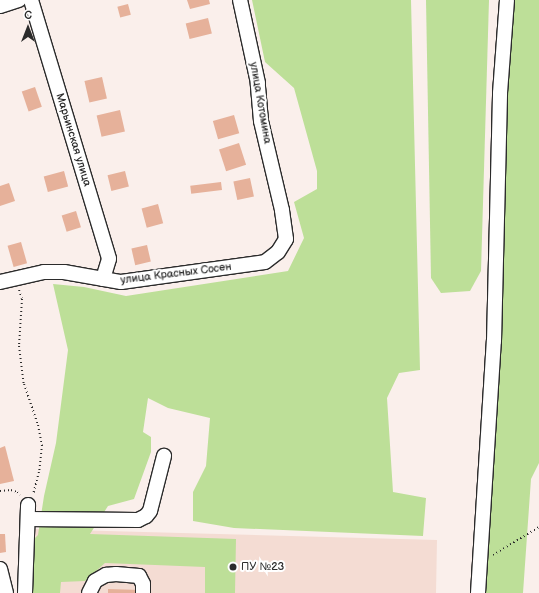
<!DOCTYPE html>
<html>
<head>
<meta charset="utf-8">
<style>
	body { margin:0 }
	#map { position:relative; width:539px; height:593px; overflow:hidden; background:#faefeb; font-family:"Balsamiq Sans",sans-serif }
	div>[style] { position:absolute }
	.built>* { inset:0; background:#f4dcd3 }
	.green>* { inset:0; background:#bddf98 }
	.building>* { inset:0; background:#e6b19a; transform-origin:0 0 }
	.path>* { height:2px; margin-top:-1px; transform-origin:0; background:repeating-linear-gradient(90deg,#2b2b2b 0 1px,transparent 0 4px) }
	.roads { filter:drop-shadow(1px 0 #2b2b2b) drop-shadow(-1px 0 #2b2b2b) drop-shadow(0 1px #2b2b2b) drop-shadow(0 -1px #2b2b2b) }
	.minor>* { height:14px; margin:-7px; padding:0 7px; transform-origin:7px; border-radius:7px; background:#fff }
	.dots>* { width:11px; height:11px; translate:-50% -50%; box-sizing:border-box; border:2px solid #fff; border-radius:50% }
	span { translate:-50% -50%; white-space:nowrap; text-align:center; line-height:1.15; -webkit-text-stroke:4px #fff; paint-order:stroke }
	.street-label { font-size:11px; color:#2b2b2b }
	.poi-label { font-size:11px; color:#2b2b2b }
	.left { translate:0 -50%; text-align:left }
	.north { position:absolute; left:8px; top:8px; width:40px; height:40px; -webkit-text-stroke:3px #fff; paint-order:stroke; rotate:0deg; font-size:11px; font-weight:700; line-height:16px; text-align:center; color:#2b2b2b }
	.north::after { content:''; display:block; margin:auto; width:14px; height:18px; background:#2b2b2b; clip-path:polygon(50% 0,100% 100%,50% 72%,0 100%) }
</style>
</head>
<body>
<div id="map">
	<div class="built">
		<div style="clip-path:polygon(32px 529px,437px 540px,436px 593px,29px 593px)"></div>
	</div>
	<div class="green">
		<div style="clip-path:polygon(252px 0,411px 0,420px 370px,399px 373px,387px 398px,393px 492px,426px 498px,423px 536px,234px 528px,193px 521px,193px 492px,206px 466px,210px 418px,168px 408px,148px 398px,143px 432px,151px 437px,151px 452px,134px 499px,108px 506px,90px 534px,236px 539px,235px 593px,205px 593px,205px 567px,105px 563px,85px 581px,61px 582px,60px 593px,29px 593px,30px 543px,38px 535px,44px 496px,56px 443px,68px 350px,53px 284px,84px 287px,126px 296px,288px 271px,304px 238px,294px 202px,317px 189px,317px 171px,294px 88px,265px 62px)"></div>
		<div style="clip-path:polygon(426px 0,489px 0,481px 271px,470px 291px,441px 293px,431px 278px)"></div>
		<div style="clip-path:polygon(512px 0,539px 0,539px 463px,531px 479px,523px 593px,483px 593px,504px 94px)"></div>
	</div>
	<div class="building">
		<div style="clip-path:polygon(187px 0,209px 0,210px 4px,190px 9px)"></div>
		<div style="left:128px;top:4px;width:11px;height:11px;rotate:75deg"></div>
		<div style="left:208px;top:18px;width:16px;height:23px;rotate:76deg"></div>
		<div style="left:102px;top:77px;width:22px;height:18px;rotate:77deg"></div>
		<div style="left:35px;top:87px;width:21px;height:14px;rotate:71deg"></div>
		<div style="left:120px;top:110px;width:22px;height:24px;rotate:77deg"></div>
		<div style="left:234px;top:115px;width:19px;height:22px;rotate:74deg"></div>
		<div style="left:239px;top:143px;width:23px;height:21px;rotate:72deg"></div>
		<div style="left:64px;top:171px;width:16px;height:21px;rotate:75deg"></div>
		<div style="left:125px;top:171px;width:16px;height:18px;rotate:76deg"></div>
		<div style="left:250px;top:178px;width:19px;height:17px;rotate:78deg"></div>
		<div style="left:221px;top:182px;width:8px;height:31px;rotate:83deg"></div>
		<div style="clip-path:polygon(9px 183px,15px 201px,0 206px,0 186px)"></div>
		<div style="left:158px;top:204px;width:20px;height:17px;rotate:75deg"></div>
		<div style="left:76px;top:211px;width:17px;height:15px;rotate:73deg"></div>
		<div style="left:21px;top:242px;width:22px;height:14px;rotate:74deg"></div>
		<div style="left:147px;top:245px;width:17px;height:16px;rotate:77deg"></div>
		<div style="clip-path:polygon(5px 446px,14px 481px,0 484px,0 448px)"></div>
		<div style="clip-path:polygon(0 534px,5px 534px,6px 552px,0 553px)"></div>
		<div style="clip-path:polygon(108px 589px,141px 590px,141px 593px,108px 593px)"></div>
	</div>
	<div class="path">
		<div style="left:19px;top:290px;width:9px;rotate:72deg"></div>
		<div style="left:22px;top:299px;width:47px;rotate:93.7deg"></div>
		<div style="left:19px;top:346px;width:38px;rotate:83deg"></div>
		<div style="left:24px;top:384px;width:43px;rotate:71.1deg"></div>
		<div style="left:38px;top:425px;width:20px;rotate:79deg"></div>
		<div style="left:42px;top:445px;width:27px;rotate:96deg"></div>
		<div style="left:39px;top:472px;width:23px;rotate:105deg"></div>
		<div style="left:0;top:491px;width:11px;rotate:-5deg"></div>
		<div style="left:11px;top:490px;width:6px;rotate:18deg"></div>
		<div style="left:17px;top:492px;width:4px;rotate:45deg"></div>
		<div style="left:493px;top:555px;width:54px;rotate:-31.3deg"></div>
	</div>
	<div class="roads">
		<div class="minor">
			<div style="left:31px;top:0;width:270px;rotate:73.2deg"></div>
			<div style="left:109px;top:259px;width:21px;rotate:107deg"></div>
			<div style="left:0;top:6px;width:20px;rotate:-18deg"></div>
			<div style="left:0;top:282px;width:45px;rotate:-12.8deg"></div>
			<div style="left:44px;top:272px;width:20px"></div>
			<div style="left:64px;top:272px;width:58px;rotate:10deg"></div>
			<div style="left:121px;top:282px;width:145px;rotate:-7.9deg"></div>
			<div style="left:265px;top:262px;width:16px;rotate:-38deg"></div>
			<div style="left:278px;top:252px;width:15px;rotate:-58deg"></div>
			<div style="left:286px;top:239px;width:29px;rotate:-98deg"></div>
			<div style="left:282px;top:210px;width:91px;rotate:-103.3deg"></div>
			<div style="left:261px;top:121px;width:38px;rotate:-95deg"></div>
			<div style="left:258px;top:83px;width:85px;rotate:-102.2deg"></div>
			<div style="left:28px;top:519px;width:110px;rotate:0.5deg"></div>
			<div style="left:138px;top:520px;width:9px;rotate:-27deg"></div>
			<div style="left:146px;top:516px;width:6px;rotate:-51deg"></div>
			<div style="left:150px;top:511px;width:57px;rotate:-75.7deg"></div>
			<div style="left:0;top:569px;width:25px;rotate:76deg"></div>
			<div style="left:25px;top:593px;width:88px;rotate:-88deg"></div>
			<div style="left:89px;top:593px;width:13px;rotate:-63deg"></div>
			<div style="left:95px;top:581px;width:13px;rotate:-29deg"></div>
			<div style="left:106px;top:575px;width:10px;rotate:-6deg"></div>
			<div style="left:116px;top:574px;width:23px;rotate:5deg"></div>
			<div style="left:139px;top:576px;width:9px;rotate:63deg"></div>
			<div style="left:143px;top:584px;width:9px;rotate:90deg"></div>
			<div style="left:478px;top:593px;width:253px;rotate:-86.4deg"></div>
			<div style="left:494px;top:341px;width:248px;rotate:-88.6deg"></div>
			<div style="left:500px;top:93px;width:93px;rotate:-85.7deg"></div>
		</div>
	</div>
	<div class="dots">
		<div style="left:233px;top:567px;background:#2b2b2b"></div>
	</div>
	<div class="street-label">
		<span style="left:260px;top:103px;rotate:80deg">улица Котомина</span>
		<span style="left:73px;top:140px;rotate:73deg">Марьинская улица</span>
		<span style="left:176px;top:274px;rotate:-7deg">улица Красных Сосен</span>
	</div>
	<div class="poi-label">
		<span class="left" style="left:241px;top:567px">ПУ №23</span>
	</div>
	<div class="north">С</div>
</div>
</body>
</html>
